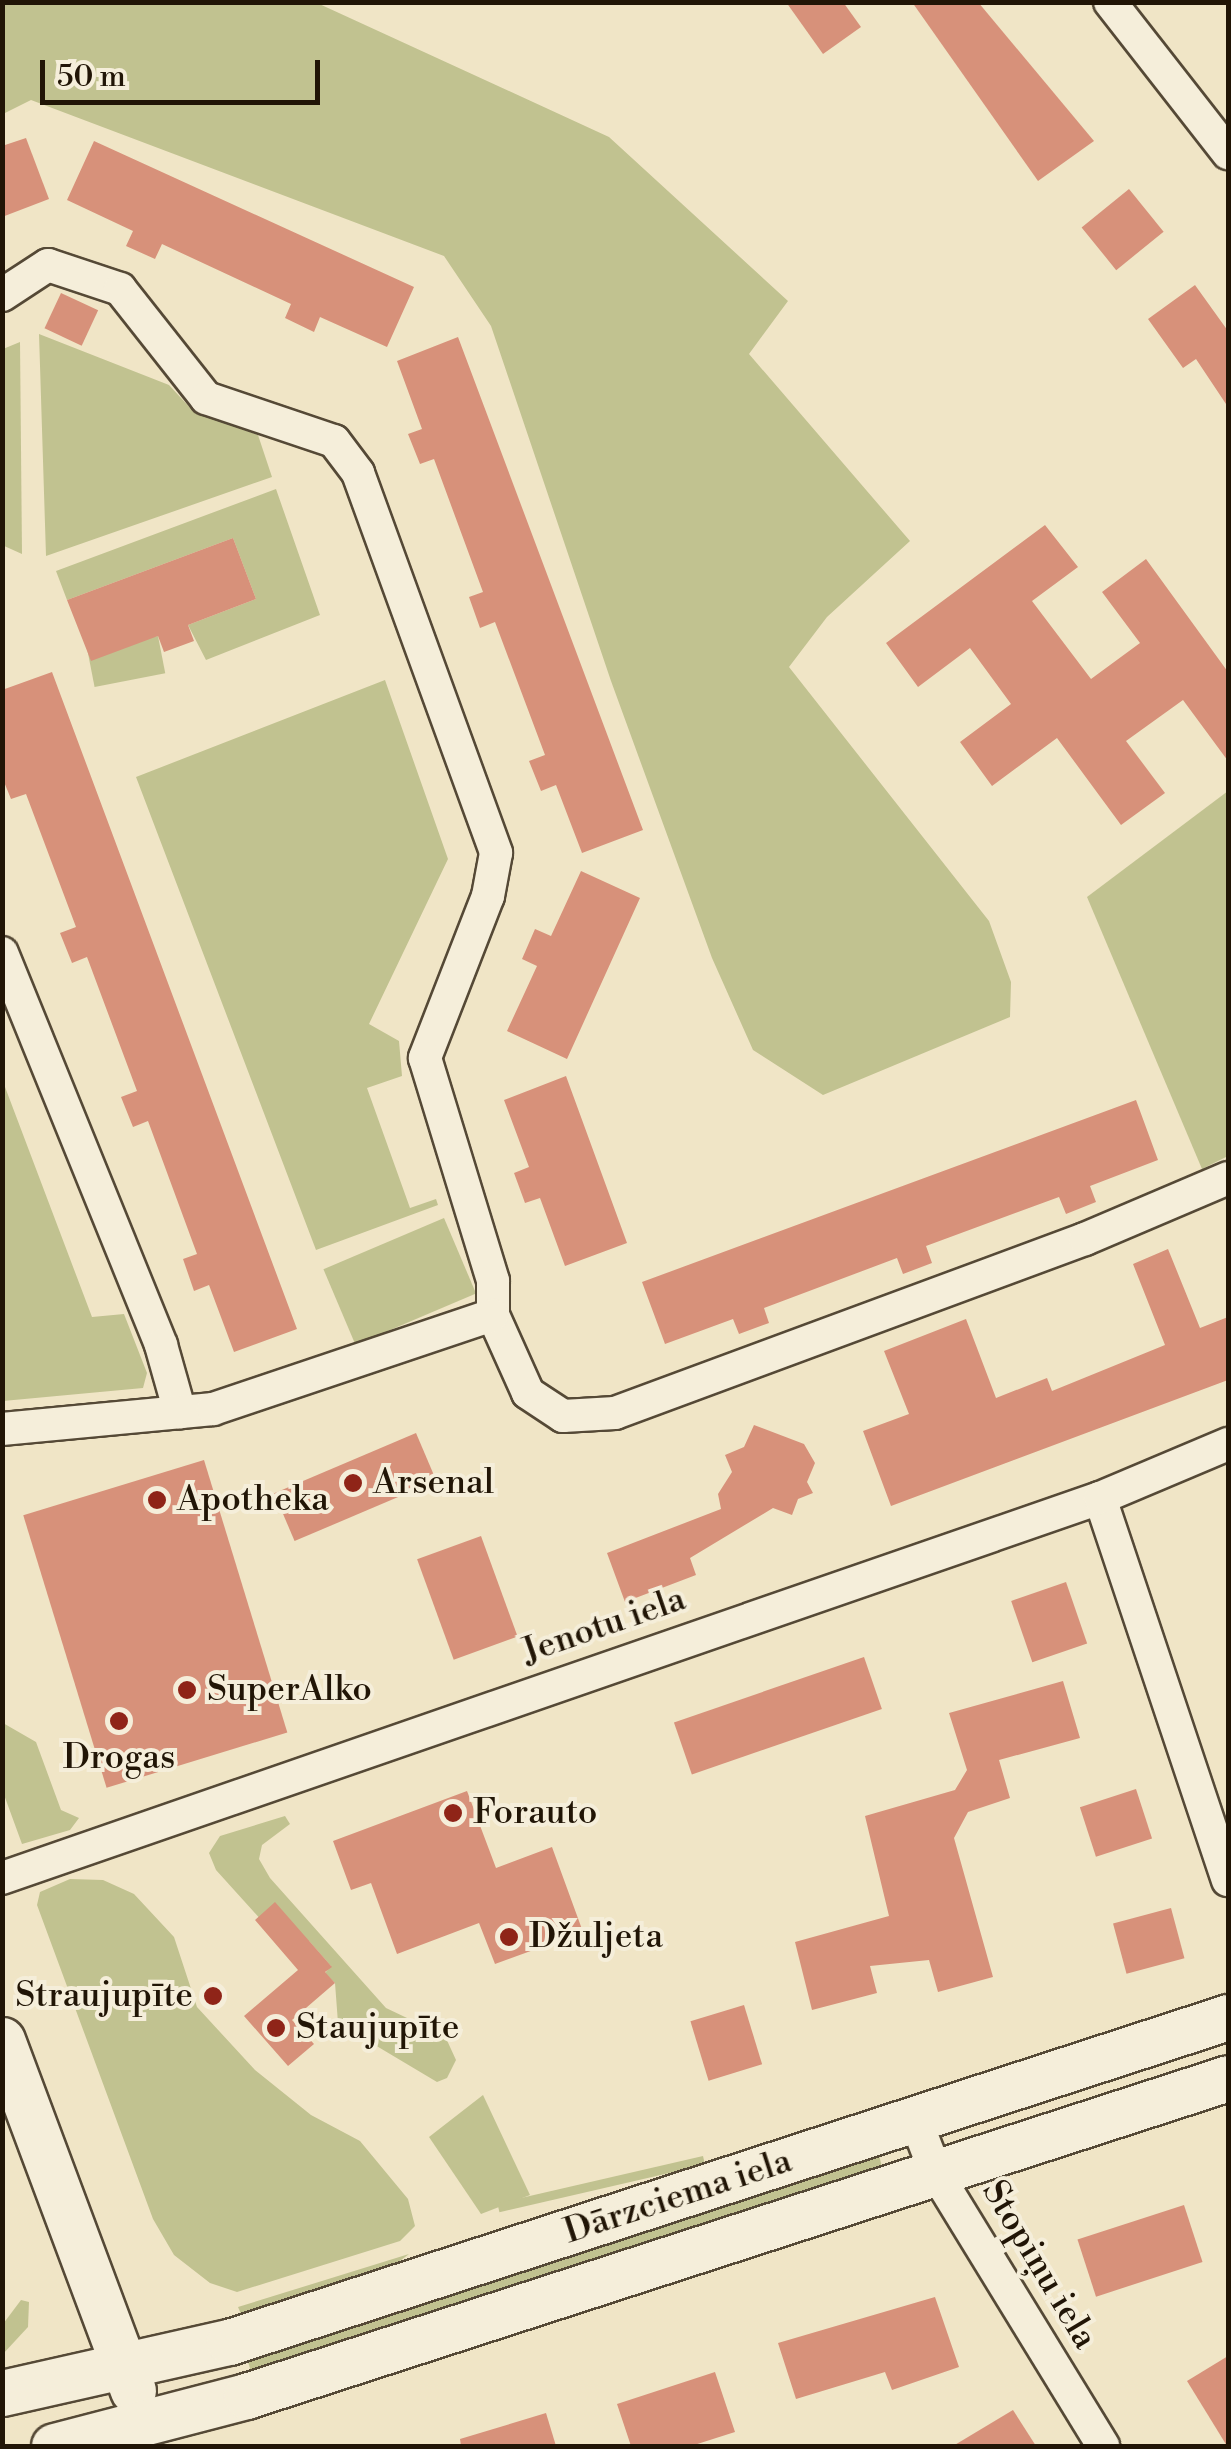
<!DOCTYPE html>
<html>
<head>
<meta charset="utf-8">
<style>
	body { margin:0 }
	#map { position:relative; width:1231px; height:2449px; overflow:hidden; background:#f0e5c6; font-family:"Libre Bodoni",serif }
	div>[style] { position:absolute }
	.green>* { inset:0; background:#c1c290; transform-origin:0 0 }
	.building>* { inset:0; background:#d7917a; transform-origin:0 0 }
	.roads { filter:drop-shadow(2px 0 #554936) drop-shadow(-2px 0 #554936) drop-shadow(0 2px #554936) drop-shadow(0 -2px #554936) }
	.street>* { height:32px; margin:-16px; padding:0 16px; transform-origin:16px; border-radius:16px; background:#f5eeda }
	.secondary>* { height:45px; margin:-22.5px; padding:0 22.5px; transform-origin:22.5px; border-radius:22.5px; background:#f5eeda }
	.dots>* { width:28px; height:28px; translate:-50% -50%; box-sizing:border-box; border:5px solid #f5eeda; border-radius:50% }
	span { translate:-50% -50%; white-space:nowrap; text-align:center; line-height:1.15; -webkit-text-stroke:8px #f5eeda; paint-order:stroke }
	.poi-label { font-size:35px; color:#211506 }
	.left { translate:0 -50%; text-align:left }
	.right { translate:-100% -50%; text-align:right }
	.street-label { font-size:35px; color:#211506 }
	.frame { position:absolute; inset:0; border:5px solid #211506; pointer-events:none }
	.scale { position:absolute; left:40px; top:60px; width:280px; height:45px; box-sizing:border-box; border:5px solid #211506; border-top:0; padding-left:12px; font-size:30px; line-height:35px; white-space:nowrap; color:#211506; -webkit-text-stroke:8px #f5eeda; paint-order:stroke }
</style>
</head>
<body>
<div id="map">
	<div class="green">
		<div style="clip-path:polygon(315px 2px,609px 137px,788px 301px,749px 354px,910px 541px,827px 617px,789px 667px,989px 921px,1011px 982px,1010px 1017px,823px 1095px,753px 1050px,712px 958px,611px 681px,491px 326px,444px 256px,31px 100px,3px 114px,3px 3px)"></div>
		<div style="clip-path:polygon(39px 334px,169px 385px,193px 411px,258px 435px,272px 477px,46px 556px)"></div>
		<div style="clip-path:polygon(20px 342px,22px 554px,2px 545px,3px 349px)"></div>
		<div style="clip-path:polygon(276px 489px,320px 615px,206px 660px,188px 625px,256px 599px,233px 538px,67px 600px,56px 571px)"></div>
		<div style="left:158px;top:636px;width:38px;height:72px;rotate:79deg"></div>
		<div style="clip-path:polygon(385px 680px,448px 859px,369px 1024px,399px 1041px,402px 1076px,367px 1088px,410px 1208px,436px 1199px,438px 1205px,316px 1250px,136px 777px)"></div>
		<div style="clip-path:polygon(1228px 791px,1228px 1156px,1202px 1169px,1087px 897px)"></div>
		<div style="clip-path:polygon(2px 1079px,92px 1317px,124px 1314px,147px 1373px,143px 1388px,3px 1401px)"></div>
		<div style="left:444px;top:1218px;width:82px;height:131px;rotate:67deg"></div>
		<div style="clip-path:polygon(3px 1723px,36px 1742px,61px 1810px,79px 1818px,70px 1830px,22px 1844px,3px 1792px)"></div>
		<div style="clip-path:polygon(285px 1816px,290px 1824px,262px 1845px,259px 1859px,270px 1878px,386px 2008px,445px 2036px,456px 2060px,447px 2078px,437px 2082px,338px 2023px,335px 1983px,325px 1973px,331px 1966px,309px 1941px,293px 1955px,216px 1870px,209px 1853px,220px 1836px)"></div>
		<div style="clip-path:polygon(70px 1879px,103px 1880px,134px 1894px,174px 1937px,197px 2007px,255px 2070px,311px 2115px,360px 2141px,408px 2199px,415px 2226px,400px 2241px,237px 2292px,210px 2283px,174px 2255px,153px 2219px,37px 1905px,40px 1892px)"></div>
		<div style="clip-path:polygon(483px 2095px,530px 2195px,481px 2214px,429px 2137px)"></div>
		<div style="clip-path:polygon(879px 2155px,882px 2167px,251px 2372px,247px 2358px)"></div>
		<div style="left:703px;top:2156px;width:9px;height:211px;rotate:77deg"></div>
		<div style="clip-path:polygon(409px 2254px,392px 2267px,241px 2314px,238px 2307px)"></div>
		<div style="clip-path:polygon(21px 2300px,29px 2302px,28px 2327px,3px 2354px,3px 2324px)"></div>
	</div>
	<div class="building">
		<div style="clip-path:polygon(786px 2px,843px 2px,861px 27px,823px 54px)"></div>
		<div style="clip-path:polygon(912px 2px,978px 2px,1094px 141px,1038px 181px)"></div>
		<div style="clip-path:polygon(26px 138px,49px 199px,2px 217px,2px 146px)"></div>
		<div style="clip-path:polygon(94px 141px,414px 287px,387px 347px,320px 317px,314px 332px,285px 318px,291px 304px,162px 244px,155px 259px,126px 246px,133px 231px,67px 200px)"></div>
		<div style="left:1129px;top:189px;width:55px;height:61px;rotate:51deg"></div>
		<div style="clip-path:polygon(1195px 285px,1228px 331px,1228px 407px,1196px 359px,1183px 368px,1148px 319px)"></div>
		<div style="left:61px;top:293px;width:41px;height:39px;rotate:25deg"></div>
		<div style="clip-path:polygon(458px 337px,643px 830px,582px 853px,556px 785px,541px 791px,529px 761px,545px 755px,495px 622px,480px 628px,469px 597px,483px 592px,434px 459px,420px 464px,408px 434px,422px 429px,397px 361px)"></div>
		<div style="clip-path:polygon(1045px 525px,1078px 567px,1032px 601px,1091px 679px,1140px 643px,1102px 592px,1146px 559px,1228px 672px,1228px 761px,1183px 700px,1126px 741px,1165px 793px,1121px 825px,1057px 738px,992px 786px,960px 742px,1011px 704px,970px 648px,918px 687px,886px 643px)"></div>
		<div style="clip-path:polygon(233px 538px,256px 599px,188px 625px,194px 641px,164px 652px,158px 636px,91px 661px,67px 600px)"></div>
		<div style="clip-path:polygon(52px 672px,297px 1329px,234px 1352px,209px 1285px,194px 1291px,183px 1259px,197px 1254px,148px 1121px,133px 1127px,121px 1097px,137px 1091px,87px 957px,72px 963px,60px 933px,76px 927px,26px 794px,11px 799px,2px 777px,2px 690px)"></div>
		<div style="clip-path:polygon(581px 871px,640px 898px,567px 1059px,507px 1031px,537px 966px,522px 959px,535px 929px,551px 936px)"></div>
		<div style="clip-path:polygon(566px 1076px,627px 1243px,565px 1266px,540px 1198px,525px 1203px,514px 1173px,529px 1167px,504px 1100px)"></div>
		<div style="clip-path:polygon(1136px 1100px,1158px 1160px,1090px 1186px,1096px 1202px,1066px 1214px,1059px 1197px,926px 1246px,932px 1263px,903px 1274px,897px 1258px,764px 1308px,769px 1323px,739px 1334px,733px 1319px,665px 1344px,642px 1282px)"></div>
		<div style="clip-path:polygon(1168px 1249px,1200px 1328px,1228px 1317px,1228px 1380px,891px 1506px,863px 1431px,909px 1414px,884px 1351px,966px 1319px,996px 1398px,1047px 1378px,1052px 1391px,1165px 1345px,1133px 1264px)"></div>
		<div style="clip-path:polygon(754px 1425px,804px 1444px,815px 1463px,807px 1482px,813px 1493px,798px 1499px,792px 1515px,773px 1508px,690px 1558px,696px 1575px,625px 1602px,607px 1553px,721px 1509px,718px 1494px,732px 1472px,725px 1455px,744px 1447px)"></div>
		<div style="left:416px;top:1433px;width:52px;height:154px;rotate:67deg"></div>
		<div style="left:204px;top:1460px;width:285px;height:189px;rotate:73deg"></div>
		<div style="left:481px;top:1536px;width:107px;height:68px;rotate:70deg"></div>
		<div style="left:1066px;top:1582px;width:65px;height:58px;rotate:71deg"></div>
		<div style="left:864px;top:1657px;width:55px;height:201px;rotate:71deg"></div>
		<div style="clip-path:polygon(1063px 1681px,1080px 1738px,999px 1760px,1010px 1798px,968px 1812px,954px 1838px,993px 1977px,938px 1992px,929px 1960px,870px 1966px,877px 1993px,812px 2010px,795px 1942px,889px 1916px,865px 1816px,955px 1790px,967px 1770px,949px 1713px)"></div>
		<div style="left:1136px;top:1789px;width:52px;height:59px;rotate:72deg"></div>
		<div style="clip-path:polygon(467px 1791px,496px 1868px,552px 1847px,583px 1932px,495px 1964px,479px 1923px,397px 1954px,371px 1883px,351px 1890px,333px 1841px)"></div>
		<div style="clip-path:polygon(275px 1902px,332px 1967px,325px 1972px,335px 1983px,292px 2020px,314px 2044px,288px 2066px,244px 2016px,298px 1970px,255px 1920px)"></div>
		<div style="left:1171px;top:1908px;width:52px;height:60px;rotate:75deg"></div>
		<div style="left:744px;top:2005px;width:62px;height:56px;rotate:73deg"></div>
		<div style="left:1184px;top:2205px;width:60px;height:112px;rotate:72deg"></div>
		<div style="clip-path:polygon(935px 2297px,959px 2367px,892px 2390px,885px 2372px,796px 2399px,778px 2343px)"></div>
		<div style="clip-path:polygon(1228px 2356px,1228px 2446px,1227px 2446px,1187px 2381px)"></div>
		<div style="clip-path:polygon(715px 2372px,735px 2432px,691px 2446px,631px 2446px,617px 2404px)"></div>
		<div style="clip-path:polygon(1013px 2410px,1036px 2446px,953px 2446px)"></div>
		<div style="clip-path:polygon(546px 2413px,556px 2446px,461px 2446px,460px 2439px)"></div>
	</div>
	<div class="roads">
		<div class="street">
			<div style="left:1110px;top:2px;width:192px;rotate:52deg"></div>
			<div style="left:2px;top:295px;width:55px;rotate:-33.1deg"></div>
			<div style="left:48px;top:265px;width:76px;rotate:18.4deg"></div>
			<div style="left:120px;top:289px;width:139px;rotate:51.7deg"></div>
			<div style="left:206px;top:398px;width:135px;rotate:18.6deg"></div>
			<div style="left:334px;top:441px;width:40px;rotate:53deg"></div>
			<div style="left:358px;top:473px;width:404px;rotate:70deg"></div>
			<div style="left:496px;top:853px;width:44px;rotate:100.5deg"></div>
			<div style="left:488px;top:896px;width:174px;rotate:111.3deg"></div>
			<div style="left:425px;top:1058px;width:233px;rotate:73deg"></div>
			<div style="left:493px;top:1281px;width:34px;rotate:90deg"></div>
			<div style="left:493px;top:1315px;width:85px;rotate:65.8deg"></div>
			<div style="left:528px;top:1393px;width:42px;rotate:33.3deg"></div>
			<div style="left:563px;top:1416px;width:52px;rotate:-3.3deg"></div>
			<div style="left:615px;top:1413px;width:501px;rotate:-20.32deg"></div>
			<div style="left:1085px;top:1239px;width:155px;rotate:-23.1deg"></div>
			<div style="left:2px;top:953px;width:423px;rotate:67.9deg"></div>
			<div style="left:161px;top:1345px;width:70px;rotate:74.2deg"></div>
			<div style="left:2px;top:1429px;width:212px;rotate:-5.4deg"></div>
			<div style="left:213px;top:1409px;width:295px;rotate:-18.6deg"></div>
			<div style="left:1100px;top:1498px;width:403px;rotate:71.5deg"></div>
			<div style="left:2px;top:1878px;width:1162px;rotate:-19.09deg"></div>
			<div style="left:1100px;top:1498px;width:139px;rotate:-22.9deg"></div>
			<div style="left:916px;top:2121px;width:56px;rotate:69deg"></div>
			<div style="left:936px;top:2173px;width:320px;rotate:58.5deg"></div>
		</div>
		<div class="secondary">
			<div style="left:2px;top:2040px;width:374px;rotate:69.5deg"></div>
			<div style="left:2px;top:2393px;width:233px;rotate:-12.7deg"></div>
			<div style="left:229px;top:2342px;width:1051px;rotate:-18.02deg"></div>
			<div style="left:54px;top:2446px;width:198px;rotate:-14.6deg"></div>
			<div style="left:246px;top:2396px;width:1032px;rotate:-17.94deg"></div>
		</div>
	</div>
	<div class="dots">
		<div style="left:353px;top:1483px;background:#8f2418"></div>
		<div style="left:157px;top:1500px;background:#8f2418"></div>
		<div style="left:187px;top:1690px;background:#8f2418"></div>
		<div style="left:119px;top:1721px;background:#8f2418"></div>
		<div style="left:453px;top:1813px;background:#8f2418"></div>
		<div style="left:509px;top:1937px;background:#8f2418"></div>
		<div style="left:213px;top:1996px;background:#8f2418"></div>
		<div style="left:276px;top:2028px;background:#8f2418"></div>
	</div>
	<div class="poi-label">
		<span class="left" style="left:373px;top:1483px">Arsenal</span>
		<span class="left" style="left:177px;top:1500px">Apotheka</span>
		<span class="left" style="left:207px;top:1690px">SuperAlko</span>
		<span style="left:119px;top:1758px">Drogas</span>
		<span class="left" style="left:473px;top:1813px">Forauto</span>
		<span class="left" style="left:529px;top:1937px">Džuljeta</span>
		<span class="right" style="left:193px;top:1996px">Straujupīte</span>
		<span class="left" style="left:296px;top:2028px">Staujupīte</span>
	</div>
	<div class="street-label">
		<span style="left:604px;top:1626px;rotate:-19deg">Jenotu iela</span>
		<span style="left:678px;top:2197px;rotate:-18deg">Dārzciema iela</span>
		<span style="left:1039px;top:2265px;rotate:59deg">Stopiņu iela</span>
	</div>
	<div class="frame"></div>
	<div class="scale">50 m</div>
</div>
</body>
</html>
